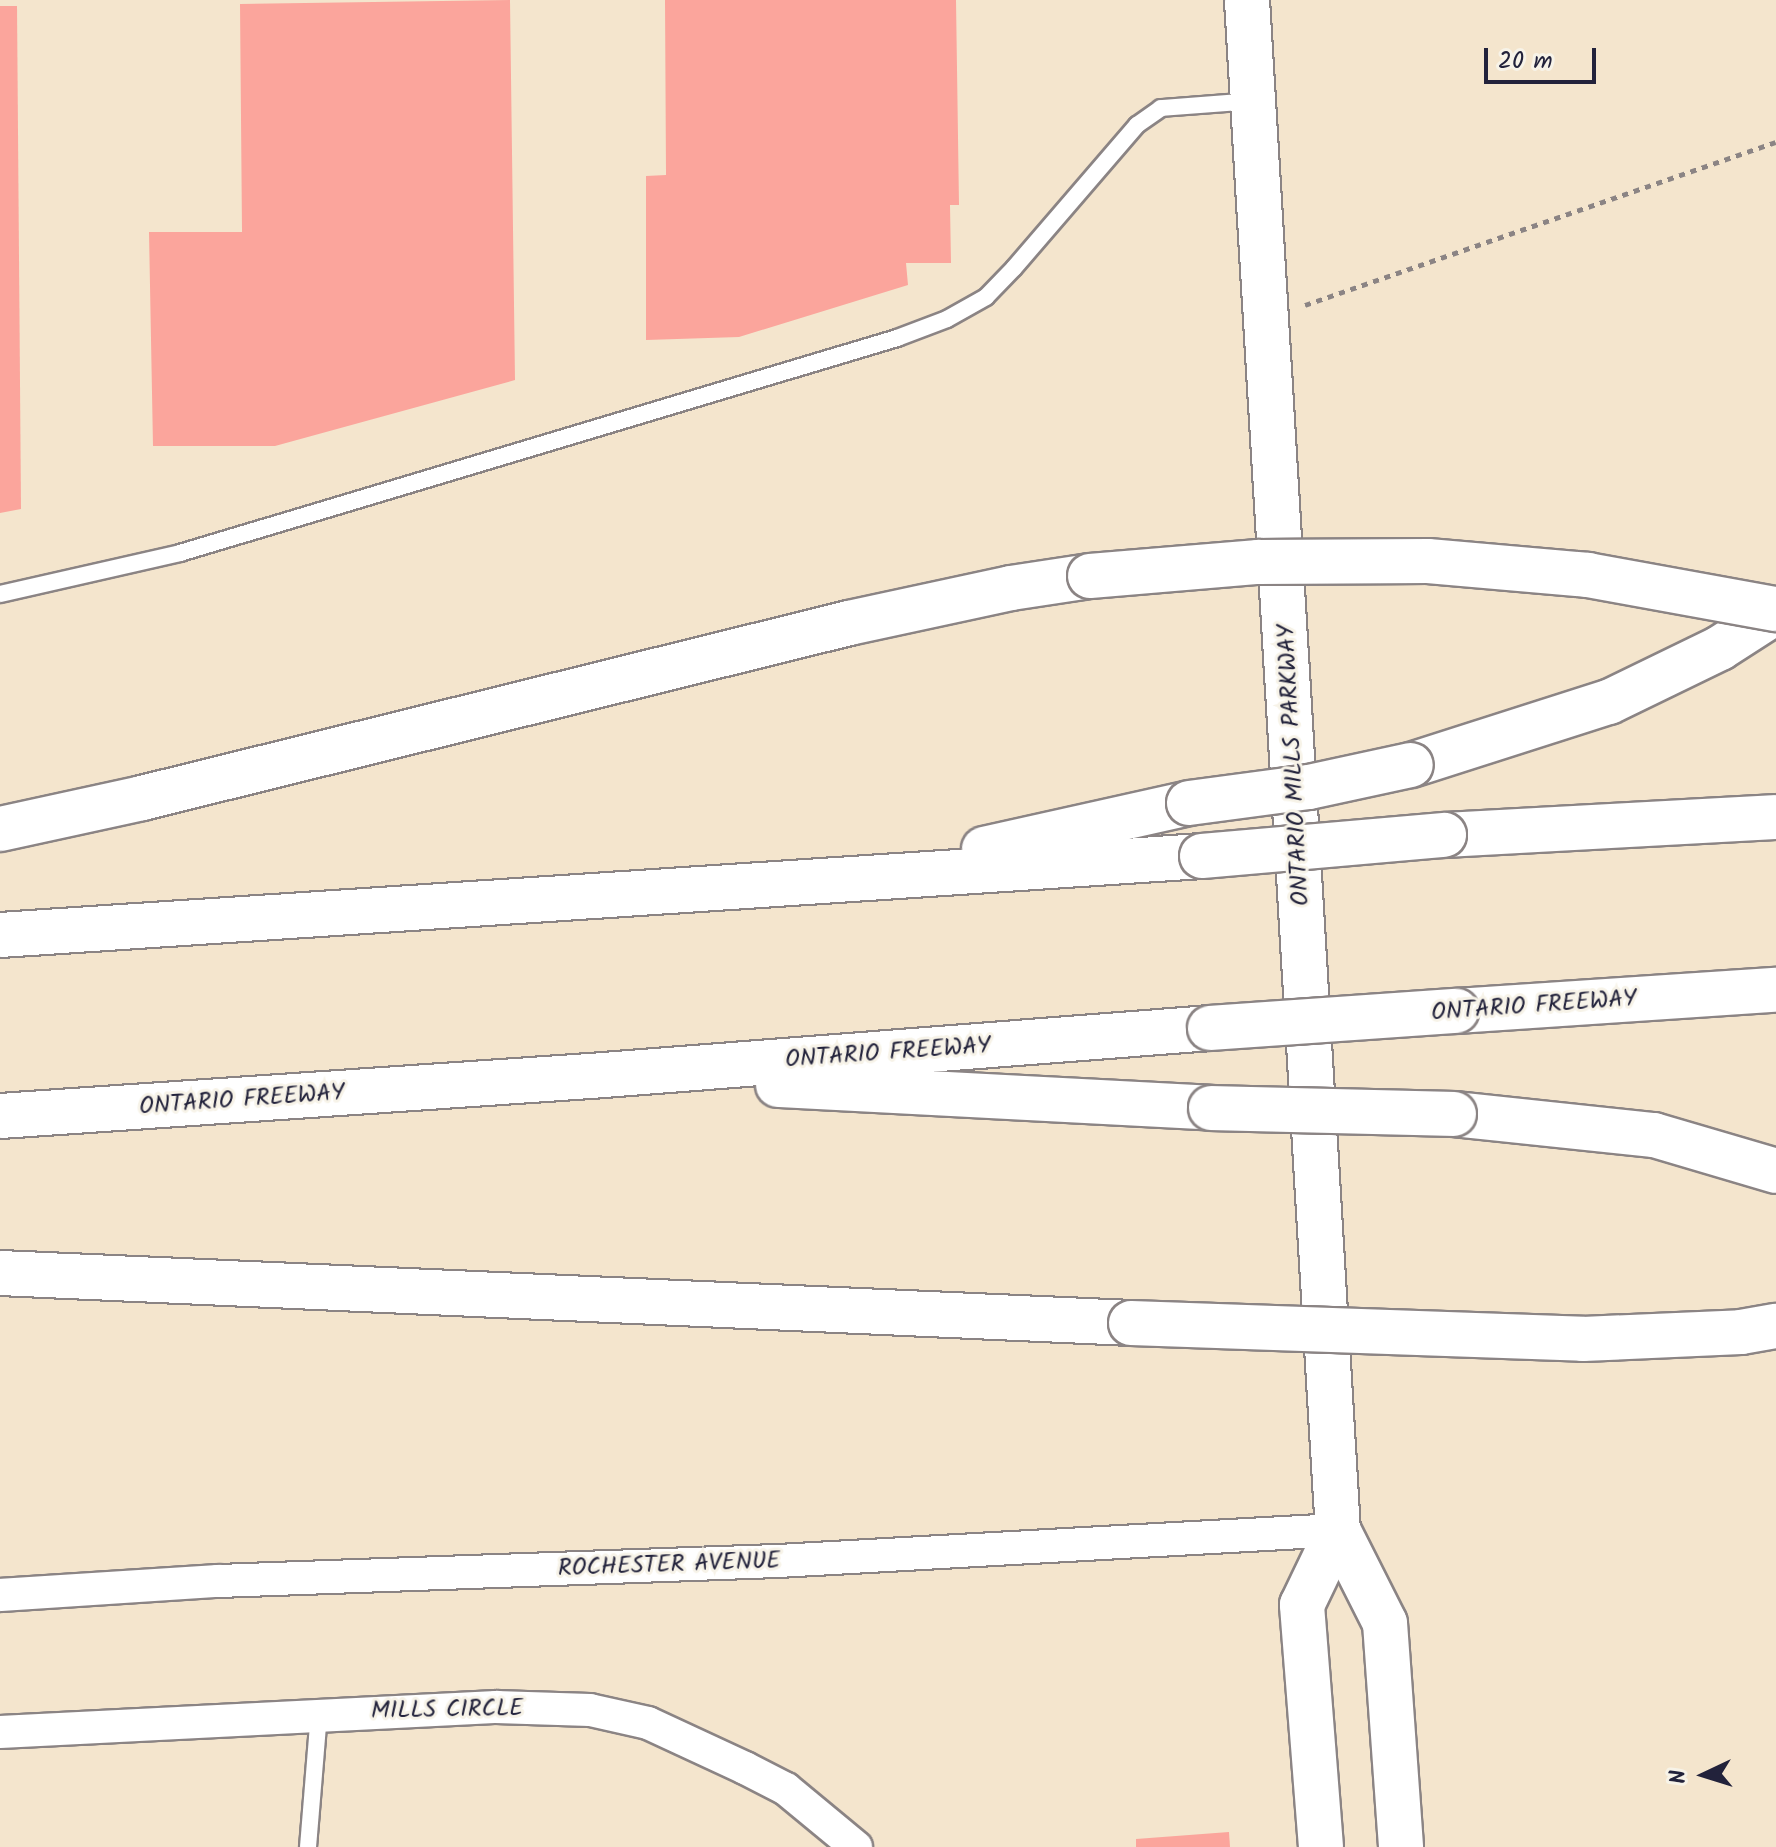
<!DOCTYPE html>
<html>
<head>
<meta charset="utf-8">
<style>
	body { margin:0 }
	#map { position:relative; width:1776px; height:1847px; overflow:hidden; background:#f4e5cd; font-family:Kalam,sans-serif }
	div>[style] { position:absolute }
	.building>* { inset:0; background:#fba59c }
	.path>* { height:5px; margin-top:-2.5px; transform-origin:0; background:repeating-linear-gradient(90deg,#8b8484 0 6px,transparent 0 12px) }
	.roads { filter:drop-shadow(2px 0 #8b8484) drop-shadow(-2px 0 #8b8484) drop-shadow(0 2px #8b8484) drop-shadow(0 -2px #8b8484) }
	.service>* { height:16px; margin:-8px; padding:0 8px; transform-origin:8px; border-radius:8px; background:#fff }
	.minor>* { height:32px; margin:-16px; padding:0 16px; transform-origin:16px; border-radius:16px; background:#fff }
	.secondary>* { height:44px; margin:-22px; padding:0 22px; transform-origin:22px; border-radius:22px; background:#fff }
	.motorway>* { height:44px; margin:-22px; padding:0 22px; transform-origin:22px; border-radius:22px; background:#fff }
	.bridges { filter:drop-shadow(2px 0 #8b8484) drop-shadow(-2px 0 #8b8484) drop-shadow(0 2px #8b8484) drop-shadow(0 -2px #8b8484) }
	.motorway-bridge>* { height:44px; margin:-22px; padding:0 22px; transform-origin:22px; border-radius:22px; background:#fff }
	span { translate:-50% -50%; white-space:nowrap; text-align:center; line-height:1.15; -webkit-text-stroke:6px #f7f3e8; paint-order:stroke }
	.street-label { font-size:24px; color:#22223b }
	.north { position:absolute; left:1664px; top:1735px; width:80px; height:80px; -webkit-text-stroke:6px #f7f3e8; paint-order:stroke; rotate:266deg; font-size:22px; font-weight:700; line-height:32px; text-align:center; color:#22223b }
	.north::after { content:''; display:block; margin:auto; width:28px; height:36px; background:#22223b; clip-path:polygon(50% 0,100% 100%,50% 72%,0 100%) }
	.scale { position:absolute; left:1484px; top:48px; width:112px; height:36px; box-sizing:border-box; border:4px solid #22223b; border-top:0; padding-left:10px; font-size:24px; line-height:28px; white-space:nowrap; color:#22223b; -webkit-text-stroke:6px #f7f3e8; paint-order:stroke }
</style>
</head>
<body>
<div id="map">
	<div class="building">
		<div style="clip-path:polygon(510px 0,515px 380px,275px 446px,153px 446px,149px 232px,242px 232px,240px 4px)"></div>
		<div style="clip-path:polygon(665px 0,956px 0,959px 205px,950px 205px,951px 263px,906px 263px,908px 285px,739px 337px,646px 340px,646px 176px,666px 175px)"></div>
		<div style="clip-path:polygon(0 6px,17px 6px,21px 509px,0 513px)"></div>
		<div style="clip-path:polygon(1229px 1832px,1230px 1847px,1136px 1847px,1136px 1839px)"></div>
	</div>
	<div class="path">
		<div style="left:1305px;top:305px;width:498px;rotate:-19.1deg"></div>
	</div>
	<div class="roads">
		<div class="service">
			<div style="left:0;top:594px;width:185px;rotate:-12.8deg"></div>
			<div style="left:180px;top:553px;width:749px;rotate:-16.69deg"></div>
			<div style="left:897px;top:338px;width:53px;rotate:-20.8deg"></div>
			<div style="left:947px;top:319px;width:45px;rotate:-29.4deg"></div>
			<div style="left:986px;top:297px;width:40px;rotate:-46deg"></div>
			<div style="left:1014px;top:268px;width:189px;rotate:-49.3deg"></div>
			<div style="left:1137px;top:125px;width:29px;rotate:-35deg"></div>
			<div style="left:1161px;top:108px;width:91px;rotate:-4.4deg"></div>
			<div style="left:308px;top:1847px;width:133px;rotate:-85.3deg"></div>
		</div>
		<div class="minor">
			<div style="left:0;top:1595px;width:218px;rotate:-3.7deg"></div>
			<div style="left:218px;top:1581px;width:560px;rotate:-2.05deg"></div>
			<div style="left:778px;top:1561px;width:561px;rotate:-3.17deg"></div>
			<div style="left:0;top:1732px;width:497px;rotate:-2.9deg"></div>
			<div style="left:496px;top:1707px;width:94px;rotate:1.8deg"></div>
			<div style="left:590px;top:1710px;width:59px;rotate:12.6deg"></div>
			<div style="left:648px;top:1723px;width:107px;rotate:24.9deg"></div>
			<div style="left:745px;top:1768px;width:46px;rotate:27.1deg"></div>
			<div style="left:786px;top:1789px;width:91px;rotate:39.6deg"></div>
		</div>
		<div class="secondary">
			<div style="left:1247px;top:0;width:1533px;rotate:86.6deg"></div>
			<div style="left:1338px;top:1530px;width:104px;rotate:63.2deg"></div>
			<div style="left:1385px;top:1623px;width:225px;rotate:85.9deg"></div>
			<div style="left:1321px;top:1847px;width:243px;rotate:-94.5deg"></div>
			<div style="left:1302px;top:1605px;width:83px;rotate:-64.4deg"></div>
		</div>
		<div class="motorway">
			<div style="left:1411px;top:765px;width:208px;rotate:-17.7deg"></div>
			<div style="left:1609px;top:702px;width:123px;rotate:-25.9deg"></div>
			<div style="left:1720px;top:648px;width:67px;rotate:-32.7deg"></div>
			<div style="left:0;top:829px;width:145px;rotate:-12.3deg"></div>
			<div style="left:142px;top:798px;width:728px;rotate:-13.9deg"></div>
			<div style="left:849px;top:623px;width:166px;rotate:-12.2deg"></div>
			<div style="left:1011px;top:588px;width:80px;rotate:-8.6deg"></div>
			<div style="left:1444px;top:835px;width:332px;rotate:-3.1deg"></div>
			<div style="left:984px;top:849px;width:210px;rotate:-12.6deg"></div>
			<div style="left:0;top:935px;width:1205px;rotate:-3.76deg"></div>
			<div style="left:1456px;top:1011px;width:321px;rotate:-3.8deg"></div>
			<div style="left:778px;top:1085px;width:434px;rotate:3deg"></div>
			<div style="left:1454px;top:1114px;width:201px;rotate:6deg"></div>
			<div style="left:1654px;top:1135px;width:127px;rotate:16.4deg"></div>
			<div style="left:0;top:1116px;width:605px;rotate:-3.88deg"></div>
			<div style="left:604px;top:1075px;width:608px;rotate:-4.43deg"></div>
			<div style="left:0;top:1273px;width:1132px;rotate:2.53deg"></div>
		</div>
	</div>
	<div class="bridges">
		<div class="motorway-bridge">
			<div style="left:1090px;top:576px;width:169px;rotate:-4.8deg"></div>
			<div style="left:1258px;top:562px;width:170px;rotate:-0.3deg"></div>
			<div style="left:1428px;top:561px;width:161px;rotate:5deg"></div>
			<div style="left:1588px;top:575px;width:191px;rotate:10.3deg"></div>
			<div style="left:1189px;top:803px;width:121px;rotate:-7.6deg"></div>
			<div style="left:1309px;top:787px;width:104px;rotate:-12.2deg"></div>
			<div style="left:1202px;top:856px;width:243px;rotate:-5deg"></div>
			<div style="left:1210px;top:1028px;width:247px;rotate:-4deg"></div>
			<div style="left:1211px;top:1108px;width:243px;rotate:1.4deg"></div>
			<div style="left:1131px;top:1323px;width:452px;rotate:2deg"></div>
			<div style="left:1583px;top:1339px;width:158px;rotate:-2.5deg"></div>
			<div style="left:1741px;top:1332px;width:36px;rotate:-10deg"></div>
		</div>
	</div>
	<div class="street-label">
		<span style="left:1294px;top:765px;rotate:-93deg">ONTARIO MILLS PARKWAY</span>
		<span style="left:1534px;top:1006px;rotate:-4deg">ONTARIO FREEWAY</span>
		<span style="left:888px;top:1053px;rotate:-4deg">ONTARIO FREEWAY</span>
		<span style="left:242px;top:1100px;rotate:-4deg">ONTARIO FREEWAY</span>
		<span style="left:669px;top:1565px;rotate:-2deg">ROCHESTER AVENUE</span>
		<span style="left:447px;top:1710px;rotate:-1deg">MILLS CIRCLE</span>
	</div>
	<div class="north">N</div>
	<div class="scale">20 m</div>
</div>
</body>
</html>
